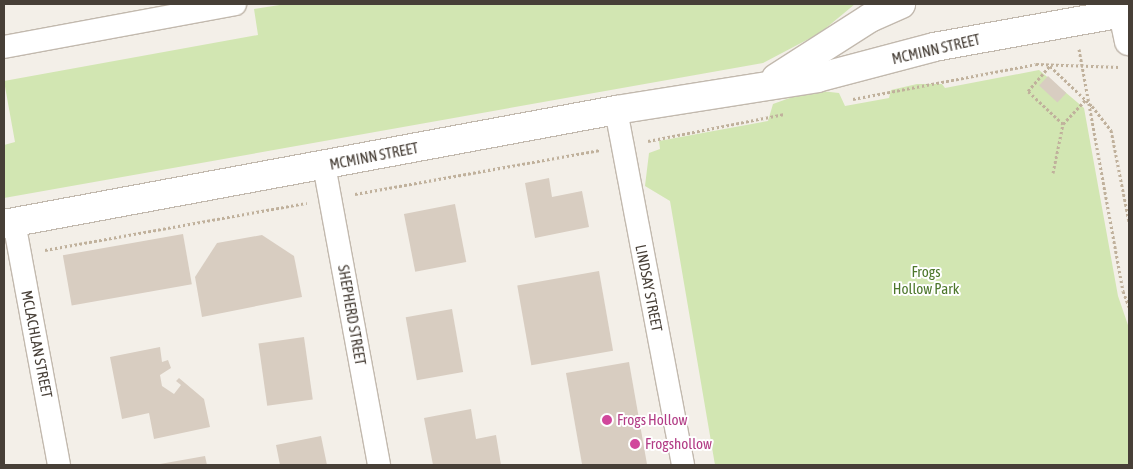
<!DOCTYPE html>
<html>
<head>
<meta charset="utf-8">
<style>
	body { margin:0 }
	#map { position:relative; width:1133px; height:469px; overflow:hidden; background:#f3efe8; font-family:"Asap Condensed",sans-serif }
	div>[style] { position:absolute }
	.green>* { inset:0; background:#d2e6b2 }
	.building>* { inset:0; background:#d8cdc1; transform-origin:0 0 }
	.path>* { height:3px; margin-top:-1.5px; transform-origin:0; background:repeating-linear-gradient(90deg,#c0b19c 0 2.5px,transparent 0 5px) }
	.roads { filter:drop-shadow(1px 0 #c2b9ae) drop-shadow(-1px 0 #c2b9ae) drop-shadow(0 1px #c2b9ae) drop-shadow(0 -1px #c2b9ae) }
	.minor>* { height:22px; margin:-11px; padding:0 11px; transform-origin:11px; border-radius:11px; background:#fff }
	.tertiary>* { height:28px; margin:-14px; padding:0 14px; transform-origin:14px; border-radius:14px; background:#fff }
	.dots>* { width:14px; height:14px; translate:-50% -50%; box-sizing:border-box; border:2px solid #fff; border-radius:50% }
	span { translate:-50% -50%; white-space:nowrap; text-align:center; line-height:1.15; -webkit-text-stroke:4px #fff; paint-order:stroke }
	.street-label { font-size:15px; color:#473f37 }
	.park-label { font-size:15px; color:#4d772c }
	.hotel-label { font-size:15px; color:#b23c85 }
	.left { translate:0 -50%; text-align:left }
	.frame { position:absolute; inset:0; border:5px solid #473f37; pointer-events:none }
</style>
</head>
<body>
<div id="map">
	<div class="green">
		<div style="clip-path:polygon(286px 4px,855px 4px,820px 33px,763px 63px,4px 198px,4px 145px,15px 142px,4px 81px,258px 35px,254px 9px)"></div>
		<div style="clip-path:polygon(1039px 70px,1084px 108px,1118px 296px,1129px 328px,1129px 465px,715px 465px,670px 201px,645px 186px,649px 153px,660px 149px,659px 141px,768px 121px,773px 104px,812px 90px,839px 93px,845px 106px,889px 98px,891px 90px,917px 84px,942px 84px,945px 88px)"></div>
	</div>
	<div class="building">
		<div style="left:1048px;top:76px;width:25px;height:13px;rotate:43deg"></div>
		<div style="clip-path:polygon(549px 178px,552px 197px,582px 191px,589px 227px,535px 238px,525px 183px)"></div>
		<div style="left:455px;top:204px;width:59px;height:52px;rotate:79deg"></div>
		<div style="left:183px;top:234px;width:51px;height:122px;rotate:80deg"></div>
		<div style="clip-path:polygon(262px 235px,294px 256px,302px 297px,202px 317px,195px 277px,217px 243px)"></div>
		<div style="left:599px;top:271px;width:81px;height:83px;rotate:80deg"></div>
		<div style="left:452px;top:309px;width:64px;height:47px;rotate:80deg"></div>
		<div style="left:304px;top:337px;width:63px;height:46px;rotate:82deg"></div>
		<div style="clip-path:polygon(160px 347px,162px 362px,168px 360px,171px 368px,160px 375px,162px 386px,174px 394px,181px 385px,176px 381px,179px 378px,204px 399px,210px 427px,154px 439px,149px 413px,122px 419px,110px 357px)"></div>
		<div style="left:629px;top:362px;width:105px;height:64px;rotate:80deg"></div>
		<div style="clip-path:polygon(471px 409px,476px 439px,496px 435px,501px 465px,433px 465px,424px 418px)"></div>
		<div style="clip-path:polygon(321px 436px,327px 465px,280px 465px,276px 445px)"></div>
		<div style="clip-path:polygon(205px 456px,207px 465px,160px 465px,160px 464px)"></div>
	</div>
	<div class="path">
		<div style="left:1079px;top:49px;width:246px;rotate:79.7deg"></div>
		<div style="left:1123px;top:291px;width:17px;rotate:69deg"></div>
		<div style="left:853px;top:99px;width:186px;rotate:-10.8deg"></div>
		<div style="left:1036px;top:64px;width:83px;rotate:2.1deg"></div>
		<div style="left:1063px;top:124px;width:33px;rotate:-47deg"></div>
		<div style="left:648px;top:141px;width:139px;rotate:-11.2deg"></div>
		<div style="left:1053px;top:173px;width:50px;rotate:-78.5deg"></div>
		<div style="left:1063px;top:124px;width:48px;rotate:-136.7deg"></div>
		<div style="left:1028px;top:91px;width:33px;rotate:-49deg"></div>
		<div style="left:1050px;top:66px;width:58px;rotate:43.6deg"></div>
		<div style="left:1092px;top:106px;width:31px;rotate:52deg"></div>
		<div style="left:1111px;top:130px;width:94px;rotate:78.9deg"></div>
		<div style="left:355px;top:194px;width:249px;rotate:-10.2deg"></div>
		<div style="left:45px;top:250px;width:266px;rotate:-10.2deg"></div>
	</div>
	<div class="roads">
		<div class="minor">
			<div style="left:4px;top:47px;width:235px;rotate:-10.5deg"></div>
			<div style="left:616px;top:110px;width:361px;rotate:79.3deg"></div>
			<div style="left:324px;top:165px;width:305px;rotate:79.6deg"></div>
			<div style="left:14px;top:222px;width:247px;rotate:79.5deg"></div>
		</div>
		<div class="tertiary">
			<div style="left:1121px;top:4px;width:38px;rotate:78deg"></div>
			<div style="left:776px;top:78px;width:112px;rotate:-32.6deg"></div>
			<div style="left:870px;top:18px;width:34px;rotate:-24deg"></div>
			<div style="left:4px;top:224px;width:623px;rotate:-10.55deg"></div>
			<div style="left:616px;top:110px;width:204px;rotate:-9deg"></div>
			<div style="left:817px;top:78px;width:121px;rotate:-14.8deg"></div>
			<div style="left:934px;top:47px;width:198px;rotate:-10.2deg"></div>
		</div>
	</div>
	<div class="dots">
		<div style="left:607px;top:420px;background:#d1479c"></div>
		<div style="left:635px;top:444px;background:#d1479c"></div>
	</div>
	<div class="street-label">
		<span style="left:936px;top:49px;rotate:-13deg">MCMINN STREET</span>
		<span style="left:374px;top:156px;rotate:-11deg">MCMINN STREET</span>
		<span style="left:649px;top:288px;rotate:79deg">LINDSAY STREET</span>
		<span style="left:352px;top:315px;rotate:80deg">SHEPHERD STREET</span>
		<span style="left:37px;top:344px;rotate:79deg">MCLACHLAN STREET</span>
	</div>
	<div class="park-label">
		<span style="left:926px;top:280px">Frogs<br>Hollow Park</span>
	</div>
	<div class="hotel-label">
		<span class="left" style="left:617px;top:420px">Frogs Hollow</span>
		<span class="left" style="left:645px;top:444px">Frogshollow</span>
	</div>
	<div class="frame"></div>
</div>
</body>
</html>
